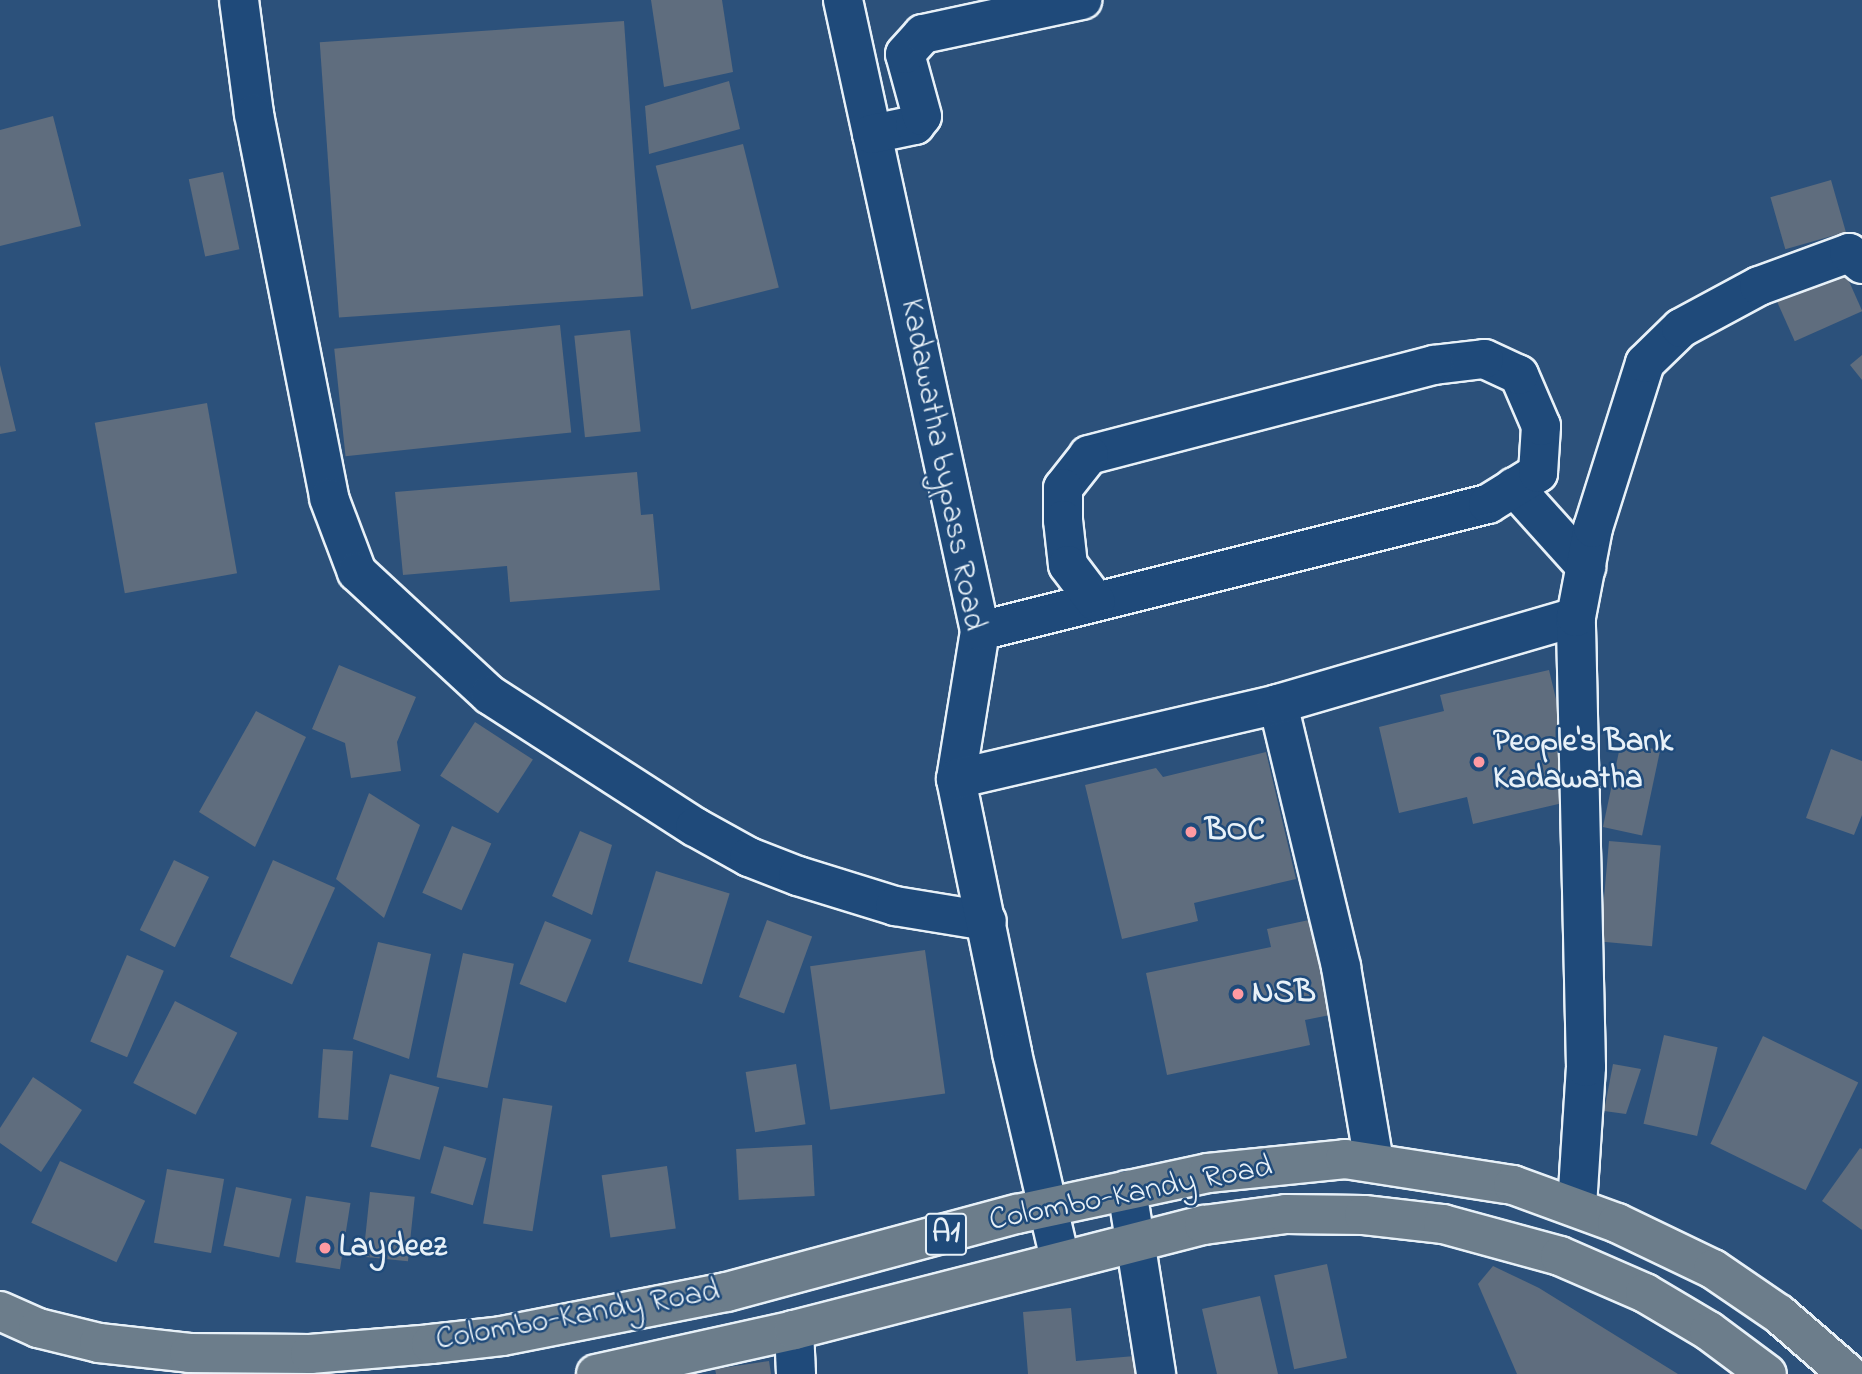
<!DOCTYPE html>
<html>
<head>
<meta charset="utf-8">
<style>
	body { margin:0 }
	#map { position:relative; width:1862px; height:1374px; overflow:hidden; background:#2c517b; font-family:"Indie Flower",sans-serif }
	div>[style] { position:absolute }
	.building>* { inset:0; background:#5f6d7e; transform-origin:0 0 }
	.roads { filter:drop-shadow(2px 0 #e8f1f8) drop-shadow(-2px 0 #e8f1f8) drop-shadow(0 2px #e8f1f8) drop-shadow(0 -2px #e8f1f8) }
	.minor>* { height:38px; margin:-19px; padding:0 19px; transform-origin:19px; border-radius:19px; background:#1f4a7a }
	.highway>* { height:38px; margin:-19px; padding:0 19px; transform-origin:19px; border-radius:19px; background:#6c7d8b }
	.dots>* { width:19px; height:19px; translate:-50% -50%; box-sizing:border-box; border:4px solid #1f4a7a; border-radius:50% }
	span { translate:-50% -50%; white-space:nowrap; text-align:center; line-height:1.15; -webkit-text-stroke:5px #1f4a7a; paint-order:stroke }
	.shield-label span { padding:2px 5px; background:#1f4a7a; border:2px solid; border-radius:5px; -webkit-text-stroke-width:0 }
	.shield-label { font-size:30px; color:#e8f1f8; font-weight:700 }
	.street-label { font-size:32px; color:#e8f1f8 }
	.poi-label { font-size:32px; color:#e8f1f8; font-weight:700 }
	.left { translate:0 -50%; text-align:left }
</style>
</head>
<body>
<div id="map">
	<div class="building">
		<div style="clip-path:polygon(651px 0,722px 0,733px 72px,664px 87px)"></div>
		<div style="left:624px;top:21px;width:276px;height:305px;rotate:86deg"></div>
		<div style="clip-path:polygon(729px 81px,740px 129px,649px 154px,645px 106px)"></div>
		<div style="clip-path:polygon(53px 116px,81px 226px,0 246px,0 130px)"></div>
		<div style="left:743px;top:144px;width:148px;height:90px;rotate:76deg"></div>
		<div style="left:223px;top:172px;width:79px;height:35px;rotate:78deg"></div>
		<div style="left:1831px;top:180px;width:54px;height:63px;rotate:74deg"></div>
		<div style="left:1844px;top:270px;width:45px;height:74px;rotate:66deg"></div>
		<div style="left:560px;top:325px;width:108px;height:227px;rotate:84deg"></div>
		<div style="left:630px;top:330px;width:102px;height:56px;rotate:84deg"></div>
		<div style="clip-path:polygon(1862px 355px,1862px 380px,1850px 365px)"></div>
		<div style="clip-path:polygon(0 365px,16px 431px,0 434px)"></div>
		<div style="left:207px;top:403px;width:173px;height:114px;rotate:80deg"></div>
		<div style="clip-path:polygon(637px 472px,641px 515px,653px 514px,660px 590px,510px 602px,507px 566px,403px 575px,395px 492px)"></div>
		<div style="clip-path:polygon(339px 665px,416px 697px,397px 742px,401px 771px,351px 778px,345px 743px,312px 729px)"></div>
		<div style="clip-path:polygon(1549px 670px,1580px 799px,1473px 824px,1467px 797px,1399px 813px,1379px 727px,1444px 711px,1440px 695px)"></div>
		<div style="clip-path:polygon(256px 711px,306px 737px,255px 847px,199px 812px)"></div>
		<div style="left:475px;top:722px;width:69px;height:64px;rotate:33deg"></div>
		<div style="left:1621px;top:742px;width:40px;height:87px;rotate:12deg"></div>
		<div style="clip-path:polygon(1831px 749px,1862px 761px,1862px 815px,1854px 835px,1806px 818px)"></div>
		<div style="clip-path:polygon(1266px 752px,1296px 879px,1194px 903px,1198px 921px,1122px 939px,1085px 785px,1156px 768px,1163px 777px)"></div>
		<div style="clip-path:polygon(369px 793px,420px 825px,384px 918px,336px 879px)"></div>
		<div style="left:452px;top:826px;width:43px;height:73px;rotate:24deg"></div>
		<div style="clip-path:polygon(580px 831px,612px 845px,592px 915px,552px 896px)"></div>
		<div style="left:1609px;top:841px;width:52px;height:101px;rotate:5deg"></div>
		<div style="left:174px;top:860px;width:39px;height:78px;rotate:26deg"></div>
		<div style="left:273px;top:860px;width:68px;height:106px;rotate:24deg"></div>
		<div style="left:656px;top:871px;width:77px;height:95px;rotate:17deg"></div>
		<div style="left:767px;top:920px;width:48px;height:82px;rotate:20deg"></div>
		<div style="clip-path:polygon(1309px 920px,1330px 1015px,1305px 1020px,1310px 1045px,1167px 1075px,1146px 973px,1271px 947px,1267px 929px)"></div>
		<div style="left:545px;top:921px;width:50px;height:68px;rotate:22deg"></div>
		<div style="clip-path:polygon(378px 942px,431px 954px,409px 1059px,353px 1039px)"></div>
		<div style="left:925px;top:950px;width:145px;height:116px;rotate:82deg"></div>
		<div style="left:463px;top:953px;width:52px;height:127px;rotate:12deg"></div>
		<div style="left:127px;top:955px;width:40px;height:94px;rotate:23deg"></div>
		<div style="left:175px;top:1001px;width:70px;height:92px;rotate:27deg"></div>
		<div style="left:1664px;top:1035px;width:55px;height:91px;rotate:13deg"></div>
		<div style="left:1763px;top:1036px;width:106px;height:120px;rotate:26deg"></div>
		<div style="left:323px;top:1049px;width:30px;height:69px;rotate:4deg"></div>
		<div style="left:796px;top:1064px;width:61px;height:51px;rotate:81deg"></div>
		<div style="clip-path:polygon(1613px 1064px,1641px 1069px,1626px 1114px,1604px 1111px)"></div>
		<div style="left:390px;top:1074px;width:51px;height:75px;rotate:15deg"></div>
		<div style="clip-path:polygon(33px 1077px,82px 1110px,41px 1172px,0 1143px,0 1128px)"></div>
		<div style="left:503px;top:1098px;width:50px;height:127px;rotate:9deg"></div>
		<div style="left:812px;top:1145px;width:51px;height:76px;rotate:87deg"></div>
		<div style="left:444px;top:1146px;width:44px;height:49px;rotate:16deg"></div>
		<div style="clip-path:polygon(1860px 1148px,1862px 1149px,1862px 1230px,1822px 1201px)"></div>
		<div style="left:60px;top:1161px;width:94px;height:68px;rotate:25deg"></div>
		<div style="left:667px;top:1166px;width:63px;height:66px;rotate:82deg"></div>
		<div style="left:167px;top:1169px;width:58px;height:75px;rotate:10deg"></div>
		<div style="left:236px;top:1187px;width:57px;height:60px;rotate:12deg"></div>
		<div style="left:370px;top:1192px;width:45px;height:65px;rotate:6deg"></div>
		<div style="left:306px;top:1196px;width:45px;height:67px;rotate:9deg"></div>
		<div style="left:1327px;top:1264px;width:96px;height:54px;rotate:78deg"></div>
		<div style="clip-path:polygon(1493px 1266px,1539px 1288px,1678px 1374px,1517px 1374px,1478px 1284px)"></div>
		<div style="clip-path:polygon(1260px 1296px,1278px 1374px,1217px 1374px,1202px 1309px)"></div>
		<div style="clip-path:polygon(1071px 1308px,1076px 1361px,1135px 1356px,1137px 1374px,1028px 1374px,1023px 1312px)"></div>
		<div style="clip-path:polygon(769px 1361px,771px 1374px,716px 1374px,715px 1369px)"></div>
	</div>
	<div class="roads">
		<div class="minor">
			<div style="left:239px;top:0;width:115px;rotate:82.5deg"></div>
			<div style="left:254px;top:114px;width:391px;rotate:78.9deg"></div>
			<div style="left:329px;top:498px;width:79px;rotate:69.3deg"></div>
			<div style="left:357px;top:572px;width:181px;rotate:42.8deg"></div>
			<div style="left:490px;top:695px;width:244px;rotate:32.8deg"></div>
			<div style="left:695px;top:827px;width:62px;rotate:29.1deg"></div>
			<div style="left:749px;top:857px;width:53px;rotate:21.2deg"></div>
			<div style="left:798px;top:876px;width:102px;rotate:17.2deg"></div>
			<div style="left:895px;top:906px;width:93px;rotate:9.3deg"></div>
			<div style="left:843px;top:0;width:646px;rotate:77.75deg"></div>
			<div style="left:980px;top:631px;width:150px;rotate:99.2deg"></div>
			<div style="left:956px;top:779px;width:280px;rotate:78.4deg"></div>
			<div style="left:1012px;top:1053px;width:212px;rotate:76.9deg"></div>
			<div style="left:872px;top:134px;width:44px;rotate:-11.8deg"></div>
			<div style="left:915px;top:125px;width:11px;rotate:-52deg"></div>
			<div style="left:922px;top:116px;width:64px;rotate:-105.3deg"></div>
			<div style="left:905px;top:54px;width:27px;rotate:-48deg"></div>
			<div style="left:923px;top:34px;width:163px;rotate:-12.1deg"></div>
			<div style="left:1514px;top:487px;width:108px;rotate:48deg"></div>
			<div style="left:980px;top:631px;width:524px;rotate:-14.04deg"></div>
			<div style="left:1488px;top:504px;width:59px;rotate:-31.8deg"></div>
			<div style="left:1538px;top:473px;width:47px;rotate:-86.3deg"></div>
			<div style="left:1541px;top:426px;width:56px;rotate:-113.3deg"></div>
			<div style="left:1519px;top:375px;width:38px;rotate:-155deg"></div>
			<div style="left:1484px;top:359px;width:50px;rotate:173.2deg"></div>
			<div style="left:1434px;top:365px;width:357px;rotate:165.4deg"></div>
			<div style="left:1089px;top:455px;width:42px;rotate:128.2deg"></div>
			<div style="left:1063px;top:488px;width:32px;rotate:90deg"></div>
			<div style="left:1063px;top:520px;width:45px;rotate:83.7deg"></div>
			<div style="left:1068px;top:565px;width:46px;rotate:52.9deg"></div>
			<div style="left:1278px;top:704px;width:270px;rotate:76.5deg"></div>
			<div style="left:1341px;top:967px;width:198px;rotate:80.4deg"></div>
			<div style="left:956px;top:779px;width:331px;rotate:-13.1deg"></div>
			<div style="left:1278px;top:704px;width:310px;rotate:-16.3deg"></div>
			<div style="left:1127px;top:1190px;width:186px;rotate:81deg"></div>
			<div style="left:1577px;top:1206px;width:139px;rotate:-86.3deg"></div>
			<div style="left:1586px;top:1067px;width:450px;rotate:-91.3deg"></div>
			<div style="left:1576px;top:617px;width:91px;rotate:-79.2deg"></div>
			<div style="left:1593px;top:528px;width:173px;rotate:-72.5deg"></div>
			<div style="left:1645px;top:363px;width:50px;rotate:-44.2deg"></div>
			<div style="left:1681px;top:328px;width:89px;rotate:-28.3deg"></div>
			<div style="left:1759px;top:286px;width:96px;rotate:-20.1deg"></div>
			<div style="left:1849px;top:253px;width:17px;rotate:40deg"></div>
			<div style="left:794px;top:1330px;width:44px;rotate:87.4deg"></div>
		</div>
		<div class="highway">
			<div style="left:0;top:1311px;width:42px;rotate:24.1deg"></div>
			<div style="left:38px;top:1328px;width:63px;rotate:13.8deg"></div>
			<div style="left:99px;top:1343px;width:91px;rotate:6.3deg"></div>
			<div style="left:189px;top:1353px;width:121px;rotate:0.5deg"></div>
			<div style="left:310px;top:1354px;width:121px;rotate:-4.7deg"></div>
			<div style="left:431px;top:1344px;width:71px;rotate:-6.4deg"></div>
			<div style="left:502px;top:1336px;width:229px;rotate:-11.1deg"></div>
			<div style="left:727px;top:1292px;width:300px;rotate:-15.1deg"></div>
			<div style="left:1017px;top:1214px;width:195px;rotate:-12.1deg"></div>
			<div style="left:1208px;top:1173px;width:138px;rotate:-5.8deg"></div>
			<div style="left:1345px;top:1159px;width:170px;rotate:8.8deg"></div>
			<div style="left:1513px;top:1185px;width:111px;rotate:20.1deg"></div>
			<div style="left:1617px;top:1223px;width:106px;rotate:25.6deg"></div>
			<div style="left:1713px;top:1269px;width:80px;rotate:34.3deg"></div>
			<div style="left:1779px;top:1314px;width:91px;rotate:41deg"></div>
			<div style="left:596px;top:1374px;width:203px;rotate:-12.5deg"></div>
			<div style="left:794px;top:1330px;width:423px;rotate:-14.4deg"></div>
			<div style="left:1204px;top:1225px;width:83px;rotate:-7.6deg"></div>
			<div style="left:1286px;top:1214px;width:78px;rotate:0.7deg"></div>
			<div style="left:1364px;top:1215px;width:80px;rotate:6.5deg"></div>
			<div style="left:1443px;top:1224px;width:121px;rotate:15.3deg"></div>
			<div style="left:1560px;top:1256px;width:93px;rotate:23.5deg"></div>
			<div style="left:1645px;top:1293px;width:74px;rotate:30.7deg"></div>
			<div style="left:1709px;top:1331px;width:72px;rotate:36.6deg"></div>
		</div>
	</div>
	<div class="dots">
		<div style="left:1479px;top:762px;background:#ff9aa2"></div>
		<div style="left:1191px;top:832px;background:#ff9aa2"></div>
		<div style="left:1238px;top:994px;background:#ff9aa2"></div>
		<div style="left:325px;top:1248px;background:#ff9aa2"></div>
	</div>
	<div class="shield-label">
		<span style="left:946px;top:1234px">A1</span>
	</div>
	<div class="street-label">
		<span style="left:941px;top:465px;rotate:79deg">Kadawatha bypass Road</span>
		<span style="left:1131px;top:1195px;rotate:-11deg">Colombo-Kandy Road</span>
		<span style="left:578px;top:1317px;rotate:-10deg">Colombo-Kandy Road</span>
	</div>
	<div class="poi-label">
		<span class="left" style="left:1493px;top:762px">People's Bank<br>Kadawatha</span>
		<span class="left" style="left:1205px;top:832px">BOC</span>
		<span class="left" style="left:1252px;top:994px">NSB</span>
		<span class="left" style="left:339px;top:1248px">Laydeez</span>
	</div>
</div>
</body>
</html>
